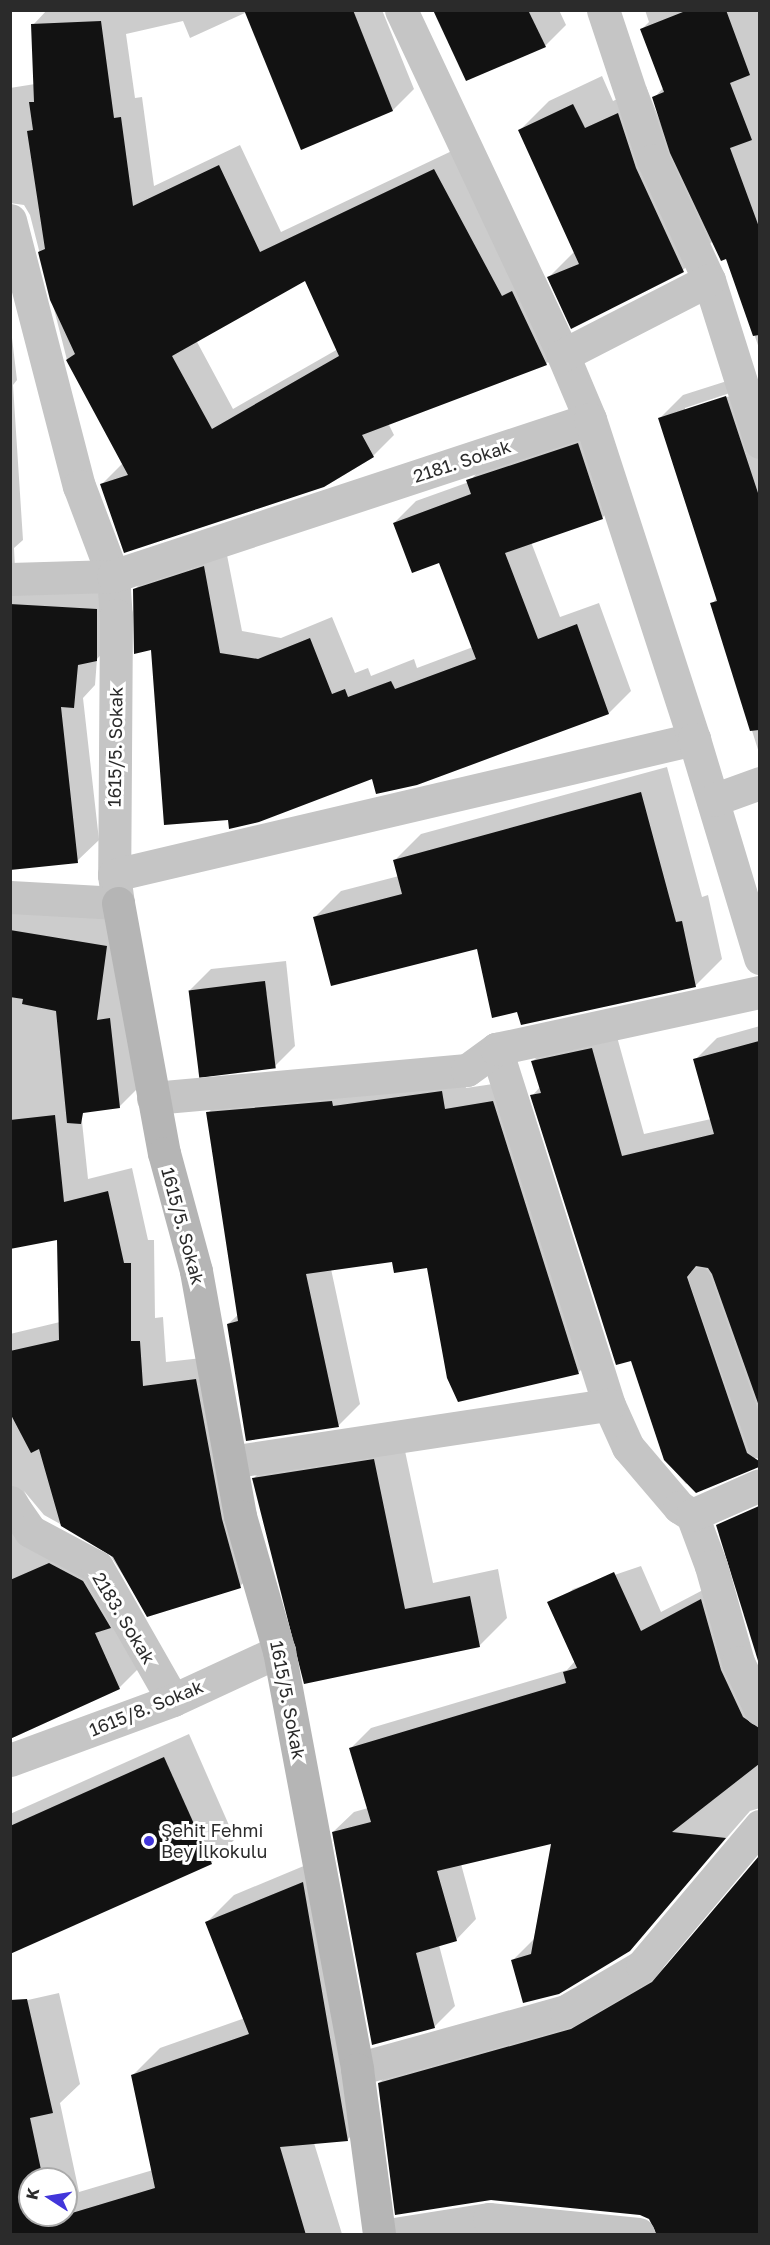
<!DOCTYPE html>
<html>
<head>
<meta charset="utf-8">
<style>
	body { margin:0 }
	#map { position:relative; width:770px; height:2245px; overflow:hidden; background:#fff; font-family:"Golos Text",sans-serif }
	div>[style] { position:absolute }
	.shadow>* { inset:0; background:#0003 }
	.building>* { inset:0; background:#121212; transform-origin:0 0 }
	.service>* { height:22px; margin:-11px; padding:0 11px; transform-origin:11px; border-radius:11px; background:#c5c5c5 }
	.minor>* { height:33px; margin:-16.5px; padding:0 16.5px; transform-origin:16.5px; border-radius:16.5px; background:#c5c5c5 }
	.tertiary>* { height:33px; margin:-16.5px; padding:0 16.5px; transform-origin:16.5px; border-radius:16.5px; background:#c5c5c5 }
	.secondary>* { height:33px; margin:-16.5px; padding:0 16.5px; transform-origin:16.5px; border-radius:16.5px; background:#b5b5b5 }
	.dots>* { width:16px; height:16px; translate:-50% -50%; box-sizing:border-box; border:3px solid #fff; border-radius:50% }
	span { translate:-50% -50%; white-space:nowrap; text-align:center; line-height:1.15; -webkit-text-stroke:6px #fff; paint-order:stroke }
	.street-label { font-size:18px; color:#2b2b2b }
	.poi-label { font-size:18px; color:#2b2b2b }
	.left { translate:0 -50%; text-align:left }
	.frame { position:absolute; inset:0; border:12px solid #2b2b2b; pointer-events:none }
	.north { position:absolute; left:18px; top:2167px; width:60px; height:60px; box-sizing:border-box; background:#fff; border:2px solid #aaa; border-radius:50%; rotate:282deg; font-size:16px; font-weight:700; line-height:24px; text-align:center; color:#2b2b2b }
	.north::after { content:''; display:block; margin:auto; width:21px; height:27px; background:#4236da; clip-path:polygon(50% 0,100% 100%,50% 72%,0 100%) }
</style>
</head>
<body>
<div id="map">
	<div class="shadow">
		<div style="clip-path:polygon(evenodd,47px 10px,382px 10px,414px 89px,393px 110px,302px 148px,247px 12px,190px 38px,183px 21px,126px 34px,135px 98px,142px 97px,154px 186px,240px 145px,281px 232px,456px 149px,567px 343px,546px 364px,388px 423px,394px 435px,373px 456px,102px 484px,123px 463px,67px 360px,30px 215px,24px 205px,10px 203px,10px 88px,35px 84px,33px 25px,47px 10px,305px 279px,338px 349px,233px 409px,196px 340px,305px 279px)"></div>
		<div style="clip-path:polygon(457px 10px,559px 10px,566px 25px,545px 46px)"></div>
		<div style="clip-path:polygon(645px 10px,757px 10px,760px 18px,760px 351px,727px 256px,713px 241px,683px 270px,572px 327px,549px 277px,575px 251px,520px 130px,549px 101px,602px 76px,613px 101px,646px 86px,670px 147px,654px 98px,664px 87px,642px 29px,649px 22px)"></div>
		<div style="clip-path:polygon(10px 321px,17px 380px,13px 385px,23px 540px,14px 548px,15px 568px,117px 588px,117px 638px,97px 659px,95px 685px,83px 698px,99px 840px,77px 861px,10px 869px)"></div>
		<div style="clip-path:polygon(evenodd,749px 374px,760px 405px,760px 756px,712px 604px,717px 598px,660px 418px,683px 395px,749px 374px,733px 392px,733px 395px,685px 411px,685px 408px,733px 392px)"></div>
		<div style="clip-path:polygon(600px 422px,624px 495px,602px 518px,531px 542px,560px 617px,599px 603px,631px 691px,609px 713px,417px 783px,373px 778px,230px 818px,152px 649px,134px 590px,157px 567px,225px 545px,242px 631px,281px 638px,332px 617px,355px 673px,368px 668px,371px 676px,414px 659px,417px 668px,473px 647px,440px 561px,394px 523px,416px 501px,469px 482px,490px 458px)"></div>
		<div style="clip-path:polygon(667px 767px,702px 897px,708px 895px,722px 959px,696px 985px,518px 1011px,478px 947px,315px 917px,341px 891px,399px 876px,395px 860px,421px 834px)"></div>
		<div style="clip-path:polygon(10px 902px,130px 922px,144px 1082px,119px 1107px,81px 1112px,88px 1179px,132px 1168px,148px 1240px,154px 1240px,155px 1318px,163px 1317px,166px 1362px,220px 1356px,265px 1562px,240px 1586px,148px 1615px,107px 1550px,44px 1515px,24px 1491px,39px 1518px,107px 1557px,143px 1664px,119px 1688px,10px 1738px,10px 1334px,60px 1322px,58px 1238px,10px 1247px)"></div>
		<div style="clip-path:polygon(286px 961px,295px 1046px,274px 1067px,190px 990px,211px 969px)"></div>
		<div style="clip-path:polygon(614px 1026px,644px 1134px,711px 1119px,695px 1060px,717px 1038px,760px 1026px,760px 1453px,754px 1459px,686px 1484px,665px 1459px,632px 1359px,532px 1096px,540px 1087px,533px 1061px,555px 1039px)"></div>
		<div style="clip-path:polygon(463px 1071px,466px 1088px,514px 1081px,600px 1351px,579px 1372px,459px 1400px,428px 1266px,393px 1260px,331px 1269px,360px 1404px,339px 1425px,247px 1439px,228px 1324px,239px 1314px,208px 1113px,229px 1091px)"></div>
		<div style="clip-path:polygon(401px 1432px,433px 1583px,498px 1569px,507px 1618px,479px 1646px,305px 1682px,254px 1478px,281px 1451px)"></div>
		<div style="clip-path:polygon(760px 1525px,760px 1660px,747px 1529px)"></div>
		<div style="clip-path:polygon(641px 1566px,661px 1612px,722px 1580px,760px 1688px,760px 1808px,750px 1811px,629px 1950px,513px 1960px,534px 1939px,553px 1842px,461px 1864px,476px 1919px,456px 1940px,439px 1945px,455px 2006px,434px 2027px,333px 1832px,354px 1812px,368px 1808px,351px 1748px,371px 1728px,567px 1670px,575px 1661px,552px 1610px,573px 1589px)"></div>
		<div style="clip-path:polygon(189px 1734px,235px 1839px,211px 1863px,10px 1953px,10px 1814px)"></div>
		<div style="clip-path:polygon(evenodd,330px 1855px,375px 2112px,347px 2140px,314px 2143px,342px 2234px,10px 2234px,10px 2004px,59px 1993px,80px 2084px,60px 2103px,79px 2192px,153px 2170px,132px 2076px,160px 2048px,245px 2018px,207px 1922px,234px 1895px,330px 1855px,30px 2179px,66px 2179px,66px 2215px,30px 2215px,30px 2179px)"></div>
		<div style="clip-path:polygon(760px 1858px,760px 2214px,754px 2234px,647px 2234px,656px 2231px,650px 2218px,379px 2083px,400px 2062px,593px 2009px,668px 1965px)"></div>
	</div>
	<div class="building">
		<div style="clip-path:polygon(244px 10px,353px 10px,393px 111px,301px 150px)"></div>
		<div style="clip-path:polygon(433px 10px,528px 10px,546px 47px,466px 81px)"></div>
		<div style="clip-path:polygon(688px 10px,726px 10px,750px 75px,730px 83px,752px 140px,730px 148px,759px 227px,759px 335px,753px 336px,726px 259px,721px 261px,670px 153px,652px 97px,664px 92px,640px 29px)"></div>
		<div style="clip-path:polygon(evenodd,101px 21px,114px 118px,121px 117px,133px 206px,219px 165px,260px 252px,434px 169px,502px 296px,512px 291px,547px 365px,362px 435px,374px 457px,324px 487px,124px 553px,100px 484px,128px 475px,66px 360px,75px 354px,50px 300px,38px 252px,45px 249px,27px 131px,33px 130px,29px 102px,34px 102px,31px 24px,101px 21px,305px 281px,339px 356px,212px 429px,172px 356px,305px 281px)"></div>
		<div style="clip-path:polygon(573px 104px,585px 128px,618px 113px,636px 168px,684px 272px,571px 329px,547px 277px,579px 264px,518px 130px)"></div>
		<div style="clip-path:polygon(726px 396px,759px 496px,759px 730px,750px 731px,710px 603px,717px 601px,658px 418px)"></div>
		<div style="clip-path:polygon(578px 443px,603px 519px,505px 553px,538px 639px,577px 624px,609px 714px,417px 785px,376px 794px,372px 779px,259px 822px,229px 829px,228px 820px,164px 825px,151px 650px,134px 654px,133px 589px,204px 566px,220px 653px,258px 659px,310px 638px,332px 694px,345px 689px,348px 697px,391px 681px,395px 689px,476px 659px,439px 563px,412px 573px,393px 523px,471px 494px,466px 480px)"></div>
		<div style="clip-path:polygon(10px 604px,97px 609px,97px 661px,78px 665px,74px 708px,61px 707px,78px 863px,10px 870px)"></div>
		<div style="clip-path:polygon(641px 792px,676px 922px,682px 921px,696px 987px,521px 1025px,517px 1012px,492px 1018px,477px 949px,331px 986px,313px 917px,402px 894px,393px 860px)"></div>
		<div style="clip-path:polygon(10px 930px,107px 946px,97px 1020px,110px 1018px,120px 1108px,83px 1113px,81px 1124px,67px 1123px,56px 1011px,22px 1004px,23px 999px,10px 997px)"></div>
		<div style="left:265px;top:981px;width:88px;height:77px;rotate:83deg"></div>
		<div style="clip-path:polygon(759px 1041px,759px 1406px,712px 1274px,708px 1268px,696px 1266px,687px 1277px,747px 1453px,759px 1461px,759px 1467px,696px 1493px,664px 1460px,631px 1361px,616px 1365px,530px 1095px,541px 1093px,531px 1061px,592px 1048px,622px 1156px,714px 1134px,693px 1059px)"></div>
		<div style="clip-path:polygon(442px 1091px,445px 1109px,493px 1101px,579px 1374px,458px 1402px,447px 1378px,427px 1268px,394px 1273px,392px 1262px,306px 1274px,339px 1427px,246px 1441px,227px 1324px,238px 1321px,206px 1112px,332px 1101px,333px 1106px)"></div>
		<div style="clip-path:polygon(55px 1115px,64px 1202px,108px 1191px,124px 1263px,131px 1263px,131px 1341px,140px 1341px,143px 1386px,196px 1379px,222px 1519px,241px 1588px,147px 1617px,113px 1557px,61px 1526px,39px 1449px,31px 1453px,10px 1413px,10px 1351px,59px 1340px,57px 1240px,10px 1249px,10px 1120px)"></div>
		<div style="clip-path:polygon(374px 1459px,405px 1609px,470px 1596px,480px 1647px,304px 1684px,252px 1478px)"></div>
		<div style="clip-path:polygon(759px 1506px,759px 1664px,716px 1525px)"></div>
		<div style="clip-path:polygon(49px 1563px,83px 1581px,111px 1628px,95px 1633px,120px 1689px,10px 1739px,10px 1580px)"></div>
		<div style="clip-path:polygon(614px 1572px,641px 1631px,701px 1599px,721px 1670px,743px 1717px,759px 1728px,759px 1764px,672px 1832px,726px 1838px,630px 1951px,559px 1994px,523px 2003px,511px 1960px,531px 1954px,551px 1844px,437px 1871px,457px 1941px,416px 1953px,435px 2028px,372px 2045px,332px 1832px,371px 1822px,349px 1748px,566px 1683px,563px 1672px,577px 1668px,547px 1602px)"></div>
		<div style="clip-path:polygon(164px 1757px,212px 1864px,10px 1954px,10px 1826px)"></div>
		<div style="clip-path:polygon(759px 1856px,759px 2235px,657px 2235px,649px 2219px,640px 2215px,491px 2200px,395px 2215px,378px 2083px,571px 2029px,652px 1982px)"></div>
		<div style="clip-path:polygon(303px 1882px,348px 2141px,280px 2147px,306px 2235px,10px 2235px,10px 2000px,27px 1999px,53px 2113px,30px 2118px,43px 2179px,30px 2179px,30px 2215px,51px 2215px,52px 2219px,155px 2188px,131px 2075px,249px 2034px,205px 1922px)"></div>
	</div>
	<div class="service">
		<div style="left:700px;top:1279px;width:179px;rotate:70.5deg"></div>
	</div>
	<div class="minor">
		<div style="left:401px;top:10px;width:381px;rotate:64.8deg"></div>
		<div style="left:563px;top:355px;width:69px;rotate:67.1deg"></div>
		<div style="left:603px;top:10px;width:158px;rotate:71.6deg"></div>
		<div style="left:653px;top:160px;width:132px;rotate:65deg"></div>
		<div style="left:709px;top:280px;width:170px;rotate:72.5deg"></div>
		<div style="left:10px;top:220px;width:275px;rotate:75.5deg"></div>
		<div style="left:79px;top:486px;width:96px;rotate:69.3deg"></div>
		<div style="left:113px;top:576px;width:39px;rotate:86deg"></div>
		<div style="left:116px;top:615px;width:260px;rotate:90.4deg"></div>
		<div style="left:114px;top:875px;width:28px;rotate:82deg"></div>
		<div style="left:118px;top:903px;width:108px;rotate:-176.8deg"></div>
		<div style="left:563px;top:355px;width:164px;rotate:-27.2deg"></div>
		<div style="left:114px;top:875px;width:596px;rotate:-13.2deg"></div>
		<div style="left:496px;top:1049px;width:374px;rotate:72.4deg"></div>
		<div style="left:609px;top:1405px;width:46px;rotate:65.7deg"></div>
		<div style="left:628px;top:1447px;width:79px;rotate:49.6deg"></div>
		<div style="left:679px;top:1507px;width:15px;rotate:32deg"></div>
		<div style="left:692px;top:1515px;width:54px;rotate:69.6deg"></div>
		<div style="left:711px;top:1566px;width:100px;rotate:74.3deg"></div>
		<div style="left:738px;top:1662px;width:52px;rotate:64.9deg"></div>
		<div style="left:153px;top:1098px;width:315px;rotate:-5.1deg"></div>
		<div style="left:467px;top:1070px;width:36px;rotate:-36deg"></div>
		<div style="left:496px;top:1049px;width:270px;rotate:-12.2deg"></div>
		<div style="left:230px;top:1462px;width:383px;rotate:-8.6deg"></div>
		<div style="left:692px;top:1515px;width:74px;rotate:-23.8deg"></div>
		<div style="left:357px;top:2069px;width:217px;rotate:-15.5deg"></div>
		<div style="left:566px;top:2011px;width:88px;rotate:-30.6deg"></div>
		<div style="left:642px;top:1966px;width:183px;rotate:-49.9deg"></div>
		<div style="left:394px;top:2234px;width:96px;rotate:-9deg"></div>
		<div style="left:489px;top:2219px;width:150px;rotate:5.7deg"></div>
	</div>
	<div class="tertiary">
		<div style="left:10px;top:579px;width:103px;rotate:-1.7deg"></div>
		<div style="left:113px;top:576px;width:502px;rotate:-18.22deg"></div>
		<div style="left:590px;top:419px;width:336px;rotate:72deg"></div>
		<div style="left:694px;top:739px;width:229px;rotate:73.2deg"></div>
		<div style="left:713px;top:800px;width:50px;rotate:-19.9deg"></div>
		<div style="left:10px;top:1502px;width:35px;rotate:55deg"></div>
		<div style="left:30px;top:1531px;width:76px;rotate:28.2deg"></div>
		<div style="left:97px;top:1567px;width:153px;rotate:60.3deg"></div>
		<div style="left:10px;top:1760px;width:174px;rotate:-20.2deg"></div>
		<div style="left:173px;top:1700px;width:117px;rotate:-24.8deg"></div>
	</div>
	<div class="secondary">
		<div style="left:118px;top:903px;width:254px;rotate:79.6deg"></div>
		<div style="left:164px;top:1153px;width:122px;rotate:74.8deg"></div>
		<div style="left:196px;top:1271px;width:249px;rotate:79.8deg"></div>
		<div style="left:240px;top:1516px;width:141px;rotate:73.9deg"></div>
		<div style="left:279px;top:1651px;width:425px;rotate:79.4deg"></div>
		<div style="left:357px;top:2069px;width:166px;rotate:82.4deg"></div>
	</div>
	<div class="dots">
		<div style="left:149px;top:1841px;background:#4236da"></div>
	</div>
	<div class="street-label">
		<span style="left:462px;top:461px;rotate:-18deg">2181. Sokak</span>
		<span style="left:115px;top:747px;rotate:-89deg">1615/5. Sokak</span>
		<span style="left:183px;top:1226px;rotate:75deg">1615/5. Sokak</span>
		<span style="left:124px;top:1618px;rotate:59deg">2183. Sokak</span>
		<span style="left:288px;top:1700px;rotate:79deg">1615/5. Sokak</span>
		<span style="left:146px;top:1708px;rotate:-22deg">1615/8. Sokak</span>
	</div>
	<div class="poi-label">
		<span class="left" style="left:161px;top:1841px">Şehit Fehmi<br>Bey İlkokulu</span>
	</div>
	<div class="frame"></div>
	<div class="north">K</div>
</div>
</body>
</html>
